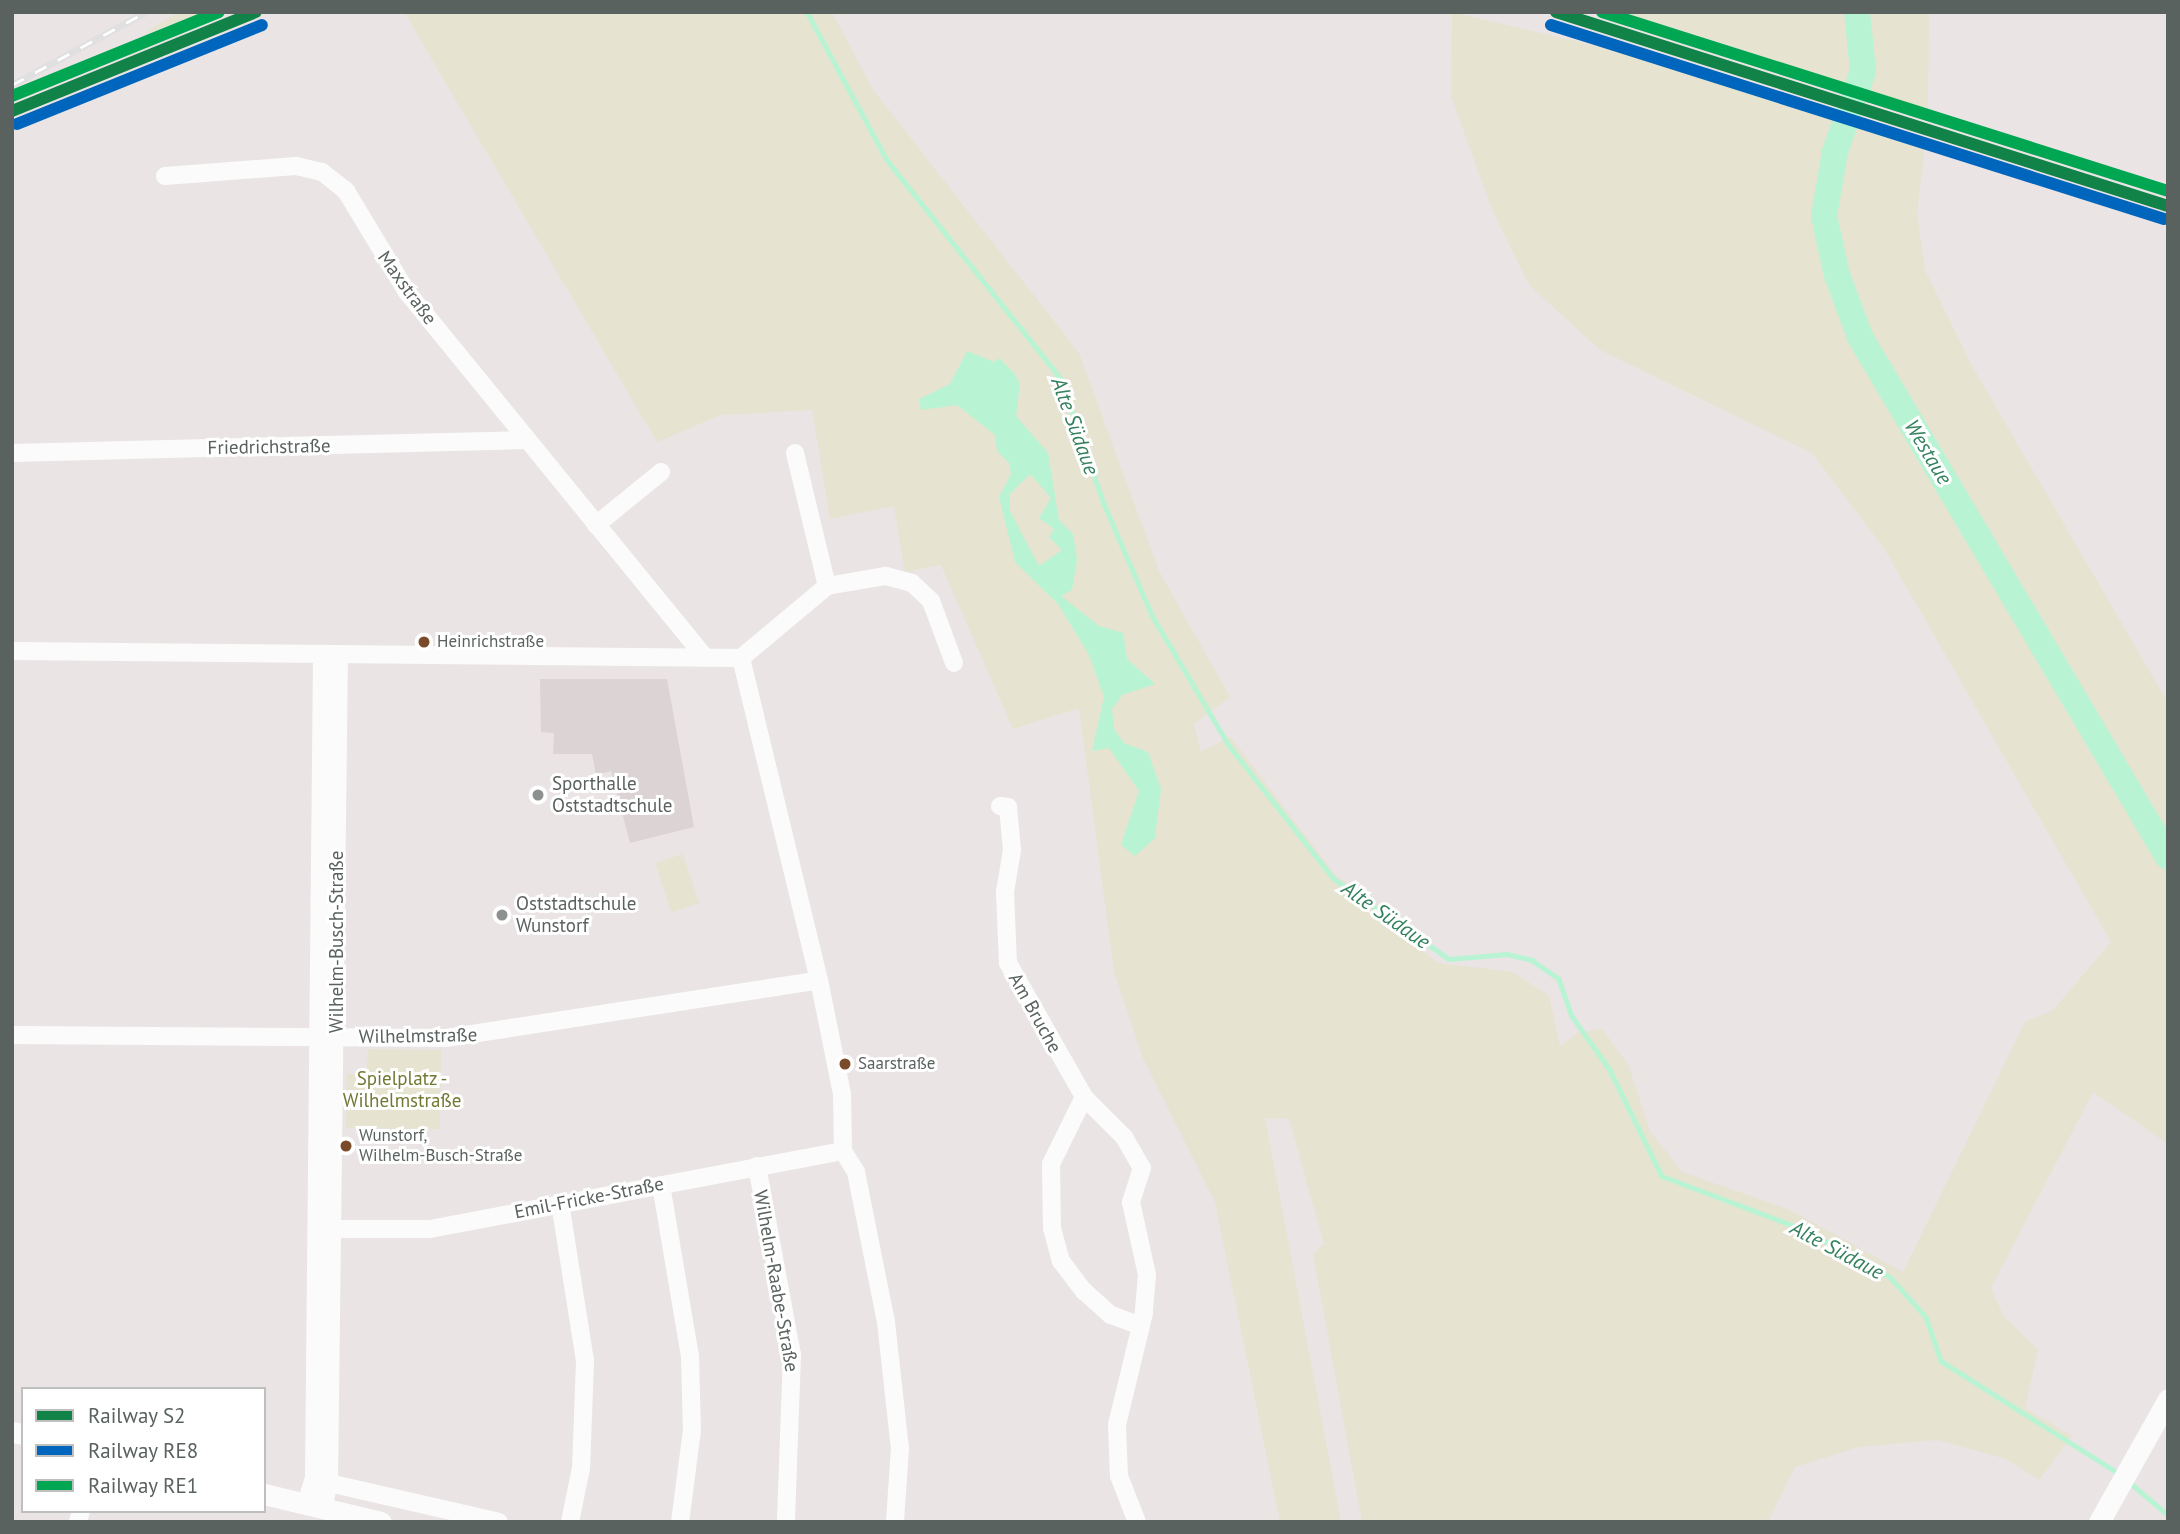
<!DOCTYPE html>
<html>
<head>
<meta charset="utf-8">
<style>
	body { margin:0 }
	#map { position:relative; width:2180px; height:1534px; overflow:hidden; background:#eae4e5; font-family:"PT Sans",sans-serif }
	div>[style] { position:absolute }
	.education>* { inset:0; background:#dcd4d4 }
	.green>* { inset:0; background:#e6e3d0; transform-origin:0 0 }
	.water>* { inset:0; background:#b8f4d4 }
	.stream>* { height:4.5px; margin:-2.25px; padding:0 2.25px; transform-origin:2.25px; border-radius:2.25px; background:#b8f4d4 }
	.river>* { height:26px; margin:-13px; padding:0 13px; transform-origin:13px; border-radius:13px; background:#b8f4d4 }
	.minor>* { height:18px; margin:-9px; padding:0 9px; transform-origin:9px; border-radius:9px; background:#fcfbfb }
	.tertiary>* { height:21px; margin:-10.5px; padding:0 10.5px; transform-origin:10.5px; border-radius:10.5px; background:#fcfbfb }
	.rail>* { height:7px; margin-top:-3.5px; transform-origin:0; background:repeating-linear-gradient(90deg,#fff 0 13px,#e0e0e0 0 26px); box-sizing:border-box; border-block:2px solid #e0e0e0 }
	.rail-1>* { height:12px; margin:-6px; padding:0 6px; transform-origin:6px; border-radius:6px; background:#118349 }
	.rail-2>* { height:12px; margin:-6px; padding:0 6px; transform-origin:6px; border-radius:6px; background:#0065bd }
	.rail-3>* { height:12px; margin:-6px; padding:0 6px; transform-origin:6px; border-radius:6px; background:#00a651 }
	.dots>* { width:19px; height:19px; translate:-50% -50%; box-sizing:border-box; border:4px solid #fff; border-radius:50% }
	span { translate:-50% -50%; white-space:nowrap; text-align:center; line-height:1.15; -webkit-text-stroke:6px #fff; paint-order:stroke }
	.bus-label { font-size:17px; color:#5a625f }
	.left { translate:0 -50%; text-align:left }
	.street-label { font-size:19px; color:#5a625f }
	.poi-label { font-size:19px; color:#5a625f }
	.park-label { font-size:19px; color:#737834 }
	.water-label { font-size:21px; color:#34815e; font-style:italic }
	.frame { position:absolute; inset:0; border:14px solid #5a625f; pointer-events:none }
	.legend { position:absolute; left:21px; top:1387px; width:245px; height:126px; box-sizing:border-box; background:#fff; border:2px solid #bdc0bf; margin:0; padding:9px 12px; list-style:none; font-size:21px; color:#5a625f }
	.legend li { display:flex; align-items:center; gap:14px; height:35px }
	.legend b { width:35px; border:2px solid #bdc0bf }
</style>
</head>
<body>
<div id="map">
	<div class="education">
		<div style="clip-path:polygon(540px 679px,667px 679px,694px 827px,630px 843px,611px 771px,596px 775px,592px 754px,553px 754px,554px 733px,541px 732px)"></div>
	</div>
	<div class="green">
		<div style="clip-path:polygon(179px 12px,203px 12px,144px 35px,150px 29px)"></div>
		<div style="clip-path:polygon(404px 12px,832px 12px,873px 90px,1079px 353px,1159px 571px,1230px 697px,1194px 724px,1201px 752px,1230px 736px,1335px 875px,1381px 907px,1377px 918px,1439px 963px,1513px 972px,1549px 996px,1560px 1046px,1577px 1033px,1602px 1029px,1628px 1064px,1650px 1131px,1682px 1172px,1788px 1209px,1903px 1272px,2025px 1022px,2053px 1010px,2111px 942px,1885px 550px,1812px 453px,1600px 350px,1529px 285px,1493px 212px,1451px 96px,1452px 12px,1608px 49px,1925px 146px,1917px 213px,1925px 270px,1971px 364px,2168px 703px,2168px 1144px,2093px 1092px,1991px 1288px,2003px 1315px,2038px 1350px,2025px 1408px,2072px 1436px,2039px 1480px,2006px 1459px,1938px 1440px,1859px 1447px,1795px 1467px,1768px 1522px,1362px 1522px,1313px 1254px,1324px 1244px,1289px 1119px,1265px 1118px,1341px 1522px,1280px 1522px,1215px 1202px,1143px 1058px,1114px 972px,1079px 708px,1013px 729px,941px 565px,905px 572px,894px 506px,830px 519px,812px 410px,721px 415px,657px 442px)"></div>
		<div style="clip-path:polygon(1620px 12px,1929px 12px,1928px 110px,1694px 34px)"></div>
		<div style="left:683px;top:854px;width:52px;height:29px;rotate:72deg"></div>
		<div style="clip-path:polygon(368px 1049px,441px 1050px,440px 1129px,346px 1128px,347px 1074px,367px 1074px)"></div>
	</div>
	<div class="water">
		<div style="clip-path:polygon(evenodd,967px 351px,994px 362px,999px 358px,1014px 373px,1020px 384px,1016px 416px,1048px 453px,1059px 520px,1073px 534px,1077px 560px,1072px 590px,1061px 596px,1099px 626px,1123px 633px,1127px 659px,1155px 684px,1122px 695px,1112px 709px,1114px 729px,1124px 743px,1148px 752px,1161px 789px,1155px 838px,1135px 856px,1121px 845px,1139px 791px,1109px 748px,1092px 751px,1104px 697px,1089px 655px,1058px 604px,1015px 562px,999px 497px,1011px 474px,1009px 463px,997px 451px,995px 435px,957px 405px,921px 410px,919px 399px,950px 384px,967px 351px,1030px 474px,1051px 498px,1039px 518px,1054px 529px,1049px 537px,1062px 550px,1039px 566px,1010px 511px,1010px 494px,1030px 474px)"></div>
	</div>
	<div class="stream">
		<div style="left:807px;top:12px;width:168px;rotate:61.6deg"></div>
		<div style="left:887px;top:160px;width:280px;rotate:51.5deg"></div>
		<div style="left:1061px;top:379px;width:132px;rotate:71deg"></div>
		<div style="left:1104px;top:504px;width:123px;rotate:66.6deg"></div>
		<div style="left:1153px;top:617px;width:147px;rotate:59.4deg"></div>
		<div style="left:1228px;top:744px;width:170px;rotate:51.9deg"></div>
		<div style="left:1333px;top:878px;width:141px;rotate:34.9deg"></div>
		<div style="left:1449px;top:959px;width:58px;rotate:-4.9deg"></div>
		<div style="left:1507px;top:954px;width:26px;rotate:13deg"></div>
		<div style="left:1532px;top:960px;width:33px;rotate:35deg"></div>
		<div style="left:1559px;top:979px;width:39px;rotate:71deg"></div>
		<div style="left:1572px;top:1016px;width:66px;rotate:54.9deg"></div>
		<div style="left:1610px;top:1070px;width:118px;rotate:63.9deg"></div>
		<div style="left:1662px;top:1176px;width:153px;rotate:20.7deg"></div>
		<div style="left:1805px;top:1230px;width:97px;rotate:28.9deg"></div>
		<div style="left:1890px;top:1277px;width:54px;rotate:48deg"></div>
		<div style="left:1926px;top:1317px;width:46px;rotate:71.2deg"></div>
		<div style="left:1941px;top:1361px;width:209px;rotate:32.3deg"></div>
		<div style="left:2128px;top:1481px;width:52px;rotate:40.4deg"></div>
	</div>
	<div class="river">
		<div style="left:1857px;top:12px;width:59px;rotate:84.2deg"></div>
		<div style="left:1863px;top:71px;width:86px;rotate:109.1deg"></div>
		<div style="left:1835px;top:152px;width:65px;rotate:99.8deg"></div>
		<div style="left:1824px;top:216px;width:60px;rotate:77.6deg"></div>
		<div style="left:1837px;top:275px;width:66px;rotate:69.6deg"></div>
		<div style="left:1860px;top:337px;width:604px;rotate:59.36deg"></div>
	</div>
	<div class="minor">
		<div style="left:165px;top:176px;width:131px;rotate:-4.4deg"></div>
		<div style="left:296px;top:166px;width:27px;rotate:13deg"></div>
		<div style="left:322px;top:172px;width:31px;rotate:38deg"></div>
		<div style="left:346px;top:191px;width:118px;rotate:58.9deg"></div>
		<div style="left:407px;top:292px;width:472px;rotate:50.8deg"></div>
		<div style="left:12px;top:453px;width:514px;rotate:-1.45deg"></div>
		<div style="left:795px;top:453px;width:137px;rotate:76.5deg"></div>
		<div style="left:596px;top:525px;width:84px;rotate:-39.2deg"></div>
		<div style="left:12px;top:651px;width:729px;rotate:0.55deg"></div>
		<div style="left:741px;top:658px;width:331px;rotate:76.4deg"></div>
		<div style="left:819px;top:980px;width:116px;rotate:78.6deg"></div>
		<div style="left:842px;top:1094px;width:57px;rotate:89deg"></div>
		<div style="left:843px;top:1151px;width:25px;rotate:58deg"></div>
		<div style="left:856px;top:1172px;width:153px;rotate:78.7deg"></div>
		<div style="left:886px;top:1322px;width:127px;rotate:83.7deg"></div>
		<div style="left:900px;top:1448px;width:74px;rotate:93.9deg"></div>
		<div style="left:741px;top:658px;width:112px;rotate:-39.9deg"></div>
		<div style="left:827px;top:586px;width:60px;rotate:-9.6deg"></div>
		<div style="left:886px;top:576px;width:27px;rotate:15deg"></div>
		<div style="left:912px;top:583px;width:26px;rotate:43deg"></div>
		<div style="left:931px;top:601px;width:66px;rotate:69.6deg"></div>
		<div style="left:1000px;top:806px;width:8px;rotate:7deg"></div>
		<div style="left:1008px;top:807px;width:43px;rotate:84.7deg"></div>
		<div style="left:1012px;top:850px;width:43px;rotate:99.5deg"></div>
		<div style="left:1005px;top:892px;width:71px;rotate:87.6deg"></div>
		<div style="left:1008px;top:963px;width:154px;rotate:60.4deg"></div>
		<div style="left:1084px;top:1097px;width:57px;rotate:45deg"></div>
		<div style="left:1124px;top:1137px;width:36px;rotate:60deg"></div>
		<div style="left:1142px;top:1168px;width:36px;rotate:108deg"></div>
		<div style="left:1131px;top:1202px;width:75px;rotate:77.6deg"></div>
		<div style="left:1147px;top:1275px;width:38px;rotate:95deg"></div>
		<div style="left:1144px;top:1313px;width:115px;rotate:103.6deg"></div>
		<div style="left:1117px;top:1425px;width:51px;rotate:87.8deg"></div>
		<div style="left:1119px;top:1476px;width:49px;rotate:68.6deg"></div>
		<div style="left:12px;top:1035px;width:434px;rotate:0.4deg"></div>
		<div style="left:446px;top:1038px;width:377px;rotate:-8.8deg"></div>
		<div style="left:1084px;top:1097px;width:75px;rotate:116.2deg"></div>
		<div style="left:1051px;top:1164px;width:64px;rotate:89.1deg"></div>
		<div style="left:1052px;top:1228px;width:34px;rotate:75deg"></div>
		<div style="left:1061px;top:1261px;width:38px;rotate:53deg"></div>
		<div style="left:1084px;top:1291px;width:36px;rotate:42deg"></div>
		<div style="left:1111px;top:1315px;width:32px;rotate:20deg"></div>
		<div style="left:757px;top:1166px;width:192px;rotate:79.5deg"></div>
		<div style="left:792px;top:1355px;width:167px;rotate:92.1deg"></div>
		<div style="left:661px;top:1185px;width:173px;rotate:80.4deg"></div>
		<div style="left:690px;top:1356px;width:74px;rotate:88.5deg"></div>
		<div style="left:692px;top:1430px;width:93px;rotate:97.4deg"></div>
		<div style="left:560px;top:1203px;width:160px;rotate:81deg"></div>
		<div style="left:585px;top:1361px;width:107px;rotate:92.1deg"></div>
		<div style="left:581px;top:1468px;width:55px;rotate:101.5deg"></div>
		<div style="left:322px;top:1229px;width:108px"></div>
		<div style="left:430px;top:1229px;width:420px;rotate:-10.7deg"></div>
		<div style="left:329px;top:1483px;width:174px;rotate:12.9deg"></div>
		<div style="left:306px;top:1504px;width:28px;rotate:-73deg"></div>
		<div style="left:314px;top:1477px;width:823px;rotate:-89.44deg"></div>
		<div style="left:323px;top:1508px;width:26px;rotate:-77deg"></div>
		<div style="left:329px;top:1483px;width:829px;rotate:-89.31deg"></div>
		<div style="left:78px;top:1522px;width:11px;rotate:-75deg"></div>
	</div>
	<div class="tertiary">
		<div style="left:12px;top:1432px;width:11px;rotate:10deg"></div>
		<div style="left:264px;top:1494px;width:120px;rotate:13.5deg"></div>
		<div style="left:2099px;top:1522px;width:141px;rotate:-60.7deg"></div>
	</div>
	<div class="rail">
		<div style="left:12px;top:85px;width:153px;rotate:-28.6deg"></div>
	</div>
	<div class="rail-1">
		<div style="left:1556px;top:12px;width:642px;rotate:17.59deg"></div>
		<div style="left:12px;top:111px;width:263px;rotate:-22.1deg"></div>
	</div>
	<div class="rail-2">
		<div style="left:1551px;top:25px;width:643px;rotate:17.56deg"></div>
		<div style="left:17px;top:124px;width:264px;rotate:-22deg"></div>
	</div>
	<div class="rail-3">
		<div style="left:1602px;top:12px;width:594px;rotate:17.55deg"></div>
		<div style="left:12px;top:96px;width:223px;rotate:-22.1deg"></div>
	</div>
	<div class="dots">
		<div style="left:424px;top:642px;background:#7a4b2a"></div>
		<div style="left:538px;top:795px;background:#8c908e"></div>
		<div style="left:502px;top:915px;background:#8c908e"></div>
		<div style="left:845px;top:1064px;background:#7a4b2a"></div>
		<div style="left:346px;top:1146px;background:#7a4b2a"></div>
	</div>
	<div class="bus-label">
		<span class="left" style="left:437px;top:642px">Heinrichstraße</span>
		<span class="left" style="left:858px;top:1064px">Saarstraße</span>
		<span class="left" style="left:359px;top:1146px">Wunstorf,<br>Wilhelm-Busch-Straße</span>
	</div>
	<div class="street-label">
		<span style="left:407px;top:288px;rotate:54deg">Maxstraße</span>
		<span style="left:269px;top:447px;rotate:-1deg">Friedrichstraße</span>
		<span style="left:337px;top:942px;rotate:-90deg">Wilhelm-Busch-Straße</span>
		<span style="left:1035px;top:1013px;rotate:61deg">Am Bruche</span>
		<span style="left:418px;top:1036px;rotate:-1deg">Wilhelmstraße</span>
		<span style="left:589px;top:1198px;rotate:-11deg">Emil-Fricke-Straße</span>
		<span style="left:776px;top:1281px;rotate:80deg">Wilhelm-Raabe-Straße</span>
	</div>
	<div class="poi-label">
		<span class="left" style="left:552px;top:795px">Sporthalle<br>Oststadtschule</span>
		<span class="left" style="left:516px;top:915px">Oststadtschule<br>Wunstorf</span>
	</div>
	<div class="park-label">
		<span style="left:402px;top:1090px">Spielplatz -<br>Wilhelmstraße</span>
	</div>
	<div class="water-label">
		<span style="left:1075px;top:426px;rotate:70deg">Alte Südaue</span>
		<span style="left:1928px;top:452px;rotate:59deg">Westaue</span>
		<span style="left:1386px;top:915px;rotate:35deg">Alte Südaue</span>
		<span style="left:1837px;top:1250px;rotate:28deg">Alte Südaue</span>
	</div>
	<div class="frame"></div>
	<ul class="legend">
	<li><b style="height:9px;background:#118349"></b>Railway S2</li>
	<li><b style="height:9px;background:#0065bd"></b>Railway RE8</li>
	<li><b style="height:9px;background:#00a651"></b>Railway RE1</li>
	</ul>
</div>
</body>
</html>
